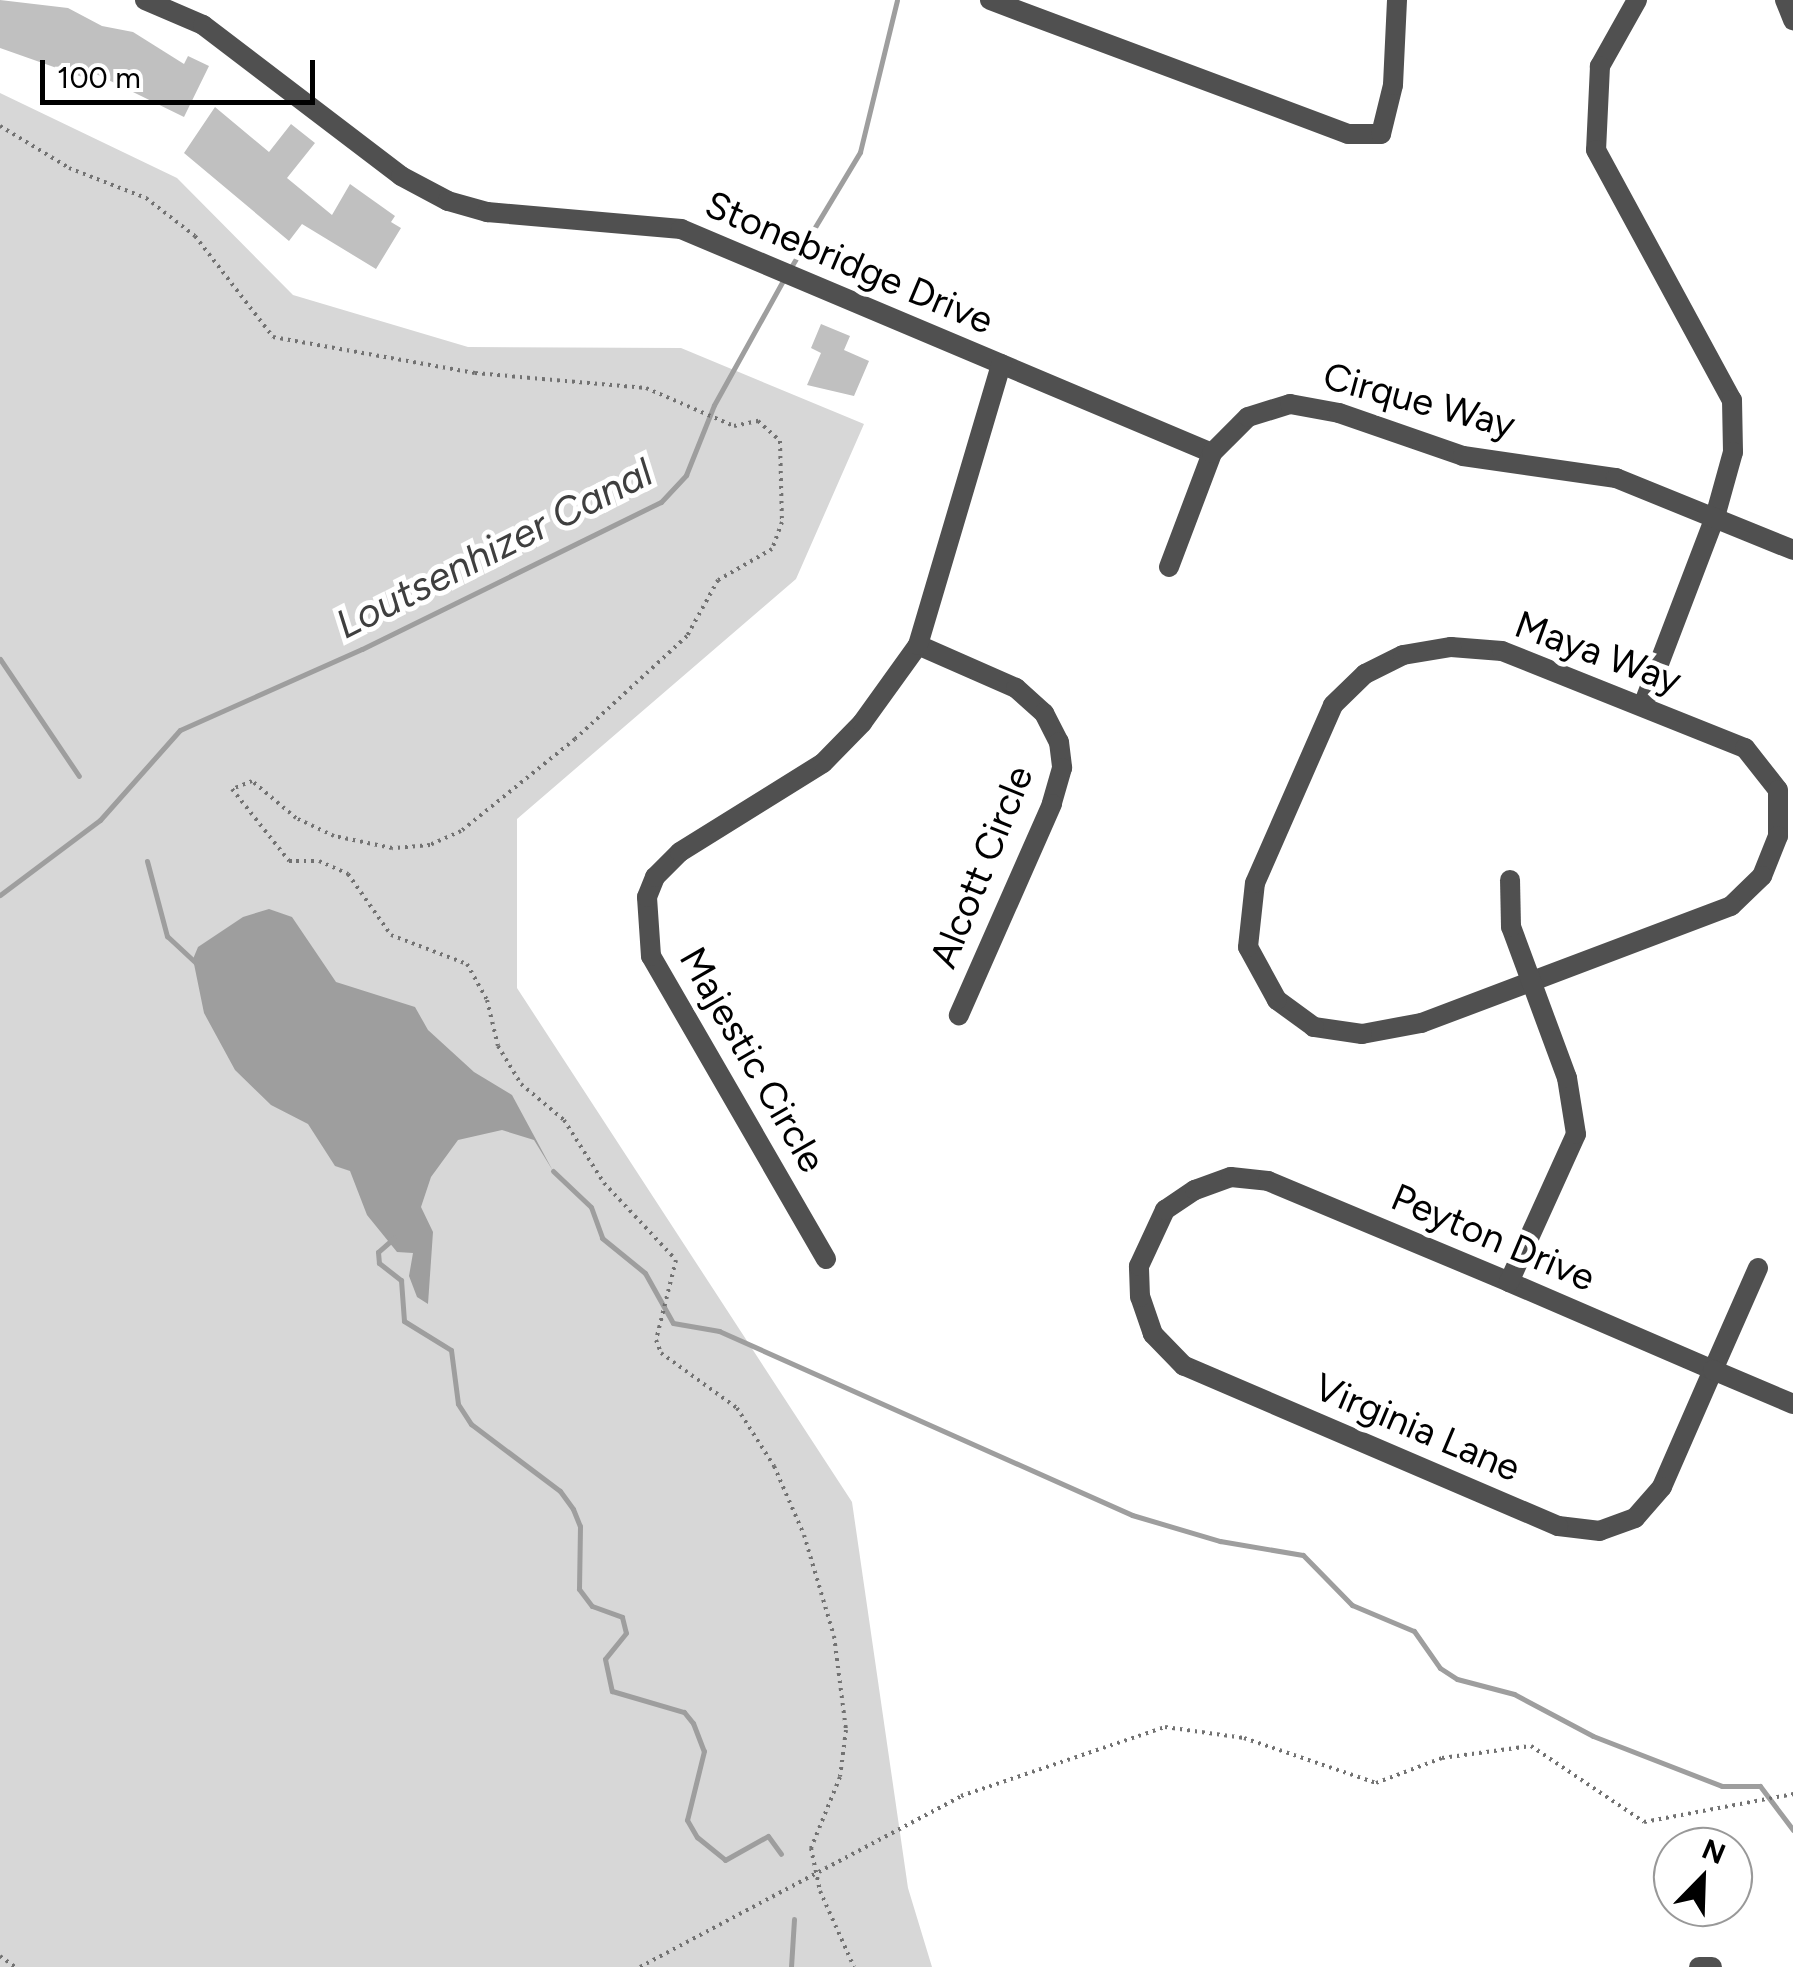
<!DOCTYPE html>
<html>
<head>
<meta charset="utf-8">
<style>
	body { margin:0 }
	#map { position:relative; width:1793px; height:1967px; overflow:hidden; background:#fff; font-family:Figtree,sans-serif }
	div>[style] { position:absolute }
	.green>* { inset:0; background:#d7d7d7 }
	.water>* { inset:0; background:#9e9e9e }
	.stream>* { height:5px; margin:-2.5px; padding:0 2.5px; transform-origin:2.5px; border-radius:2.5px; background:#9e9e9e }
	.building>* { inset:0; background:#c0c0c0 }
	.path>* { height:4px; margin-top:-2px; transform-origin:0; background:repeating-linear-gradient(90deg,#727272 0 2.5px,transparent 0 7.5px) }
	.minor>* { height:20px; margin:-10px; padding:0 10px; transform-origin:10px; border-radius:10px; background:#505050 }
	span { translate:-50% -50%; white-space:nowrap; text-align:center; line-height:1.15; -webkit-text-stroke:10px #fff; paint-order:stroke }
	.street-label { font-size:38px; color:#000 }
	.water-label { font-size:40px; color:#3f3f3f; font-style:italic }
	.north { position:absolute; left:1653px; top:1827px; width:100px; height:100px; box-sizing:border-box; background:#fff; border:2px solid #999; border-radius:50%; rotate:23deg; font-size:28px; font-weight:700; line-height:40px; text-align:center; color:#000 }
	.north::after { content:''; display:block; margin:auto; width:35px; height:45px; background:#000; clip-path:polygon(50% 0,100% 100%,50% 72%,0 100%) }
	.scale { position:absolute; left:40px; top:60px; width:275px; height:45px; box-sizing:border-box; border:5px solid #000; border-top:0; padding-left:12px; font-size:30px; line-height:35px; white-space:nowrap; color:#000; -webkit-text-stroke:8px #fff; paint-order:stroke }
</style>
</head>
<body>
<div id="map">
	<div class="green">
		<div style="clip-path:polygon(0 93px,177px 178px,293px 295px,468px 347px,681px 348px,864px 424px,796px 579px,517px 819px,517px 988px,852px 1502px,908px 1888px,932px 1967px,0 1967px)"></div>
	</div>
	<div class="water">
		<div style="clip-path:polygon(269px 909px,292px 917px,336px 982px,415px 1007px,428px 1030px,474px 1072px,512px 1095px,553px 1171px,534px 1140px,502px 1130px,458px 1140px,431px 1177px,421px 1207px,433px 1232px,428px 1304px,417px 1297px,409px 1276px,413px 1253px,397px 1252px,367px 1215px,350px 1171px,335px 1166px,308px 1124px,271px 1105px,235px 1070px,204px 1013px,193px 959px,198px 947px,243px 917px)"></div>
	</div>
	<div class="stream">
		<div style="left:791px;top:267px;width:134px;rotate:-59deg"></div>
		<div style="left:860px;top:152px;width:156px;rotate:-76.3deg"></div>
		<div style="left:0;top:659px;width:141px;rotate:56deg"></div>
		<div style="left:147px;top:861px;width:78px;rotate:75.1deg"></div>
		<div style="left:167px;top:936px;width:40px;rotate:43deg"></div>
		<div style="left:0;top:895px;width:125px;rotate:-36.9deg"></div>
		<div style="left:100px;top:820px;width:120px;rotate:-48.4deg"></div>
		<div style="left:180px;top:730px;width:199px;rotate:-24deg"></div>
		<div style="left:362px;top:649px;width:333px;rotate:-26.2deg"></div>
		<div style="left:661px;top:502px;width:37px;rotate:-47deg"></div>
		<div style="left:686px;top:475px;width:75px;rotate:-68.2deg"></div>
		<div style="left:714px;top:405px;width:146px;rotate:-61deg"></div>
		<div style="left:553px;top:1171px;width:52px;rotate:43.5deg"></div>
		<div style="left:591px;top:1207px;width:33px;rotate:70deg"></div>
		<div style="left:602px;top:1238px;width:55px;rotate:39.1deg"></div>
		<div style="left:645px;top:1273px;width:57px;rotate:60.8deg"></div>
		<div style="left:673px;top:1323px;width:47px;rotate:9.9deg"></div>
		<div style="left:719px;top:1331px;width:452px;rotate:24deg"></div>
		<div style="left:1132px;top:1515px;width:92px;rotate:16.5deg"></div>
		<div style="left:1220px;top:1541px;width:84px;rotate:9.6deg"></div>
		<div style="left:1303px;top:1555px;width:70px;rotate:45.6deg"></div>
		<div style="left:1352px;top:1605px;width:67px;rotate:22.8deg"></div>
		<div style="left:1414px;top:1631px;width:45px;rotate:54.9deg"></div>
		<div style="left:1440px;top:1668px;width:20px;rotate:33deg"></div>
		<div style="left:1457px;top:1679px;width:59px;rotate:14.7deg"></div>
		<div style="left:1514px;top:1694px;width:89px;rotate:28deg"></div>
		<div style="left:1593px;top:1736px;width:138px;rotate:21.2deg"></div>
		<div style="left:1722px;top:1786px;width:38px"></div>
		<div style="left:1760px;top:1786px;width:55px;rotate:53.1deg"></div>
		<div style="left:394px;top:1238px;width:21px;rotate:139deg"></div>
		<div style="left:378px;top:1252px;width:11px;rotate:85deg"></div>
		<div style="left:379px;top:1263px;width:28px;rotate:38deg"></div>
		<div style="left:401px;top:1280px;width:41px;rotate:85.8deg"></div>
		<div style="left:404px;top:1321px;width:55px;rotate:31.7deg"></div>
		<div style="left:451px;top:1350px;width:54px;rotate:82.6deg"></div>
		<div style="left:458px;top:1404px;width:24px;rotate:57deg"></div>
		<div style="left:471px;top:1424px;width:111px;rotate:37deg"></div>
		<div style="left:560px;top:1491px;width:22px;rotate:54deg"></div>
		<div style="left:573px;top:1509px;width:18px;rotate:68deg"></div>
		<div style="left:580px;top:1526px;width:63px;rotate:90.9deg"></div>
		<div style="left:579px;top:1589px;width:21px;rotate:53deg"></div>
		<div style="left:592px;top:1606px;width:32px;rotate:20deg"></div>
		<div style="left:622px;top:1617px;width:16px;rotate:76deg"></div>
		<div style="left:626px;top:1633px;width:33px;rotate:129deg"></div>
		<div style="left:605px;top:1659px;width:33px;rotate:78deg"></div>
		<div style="left:612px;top:1691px;width:75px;rotate:16.3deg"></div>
		<div style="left:684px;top:1712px;width:14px;rotate:51deg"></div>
		<div style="left:693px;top:1723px;width:30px;rotate:69deg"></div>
		<div style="left:704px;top:1751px;width:71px;rotate:103.8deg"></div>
		<div style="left:687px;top:1820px;width:20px;rotate:60deg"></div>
		<div style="left:697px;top:1837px;width:36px;rotate:39deg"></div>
		<div style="left:725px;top:1860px;width:49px;rotate:-29.2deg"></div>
		<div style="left:768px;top:1836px;width:22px;rotate:54deg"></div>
		<div style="left:791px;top:1967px;width:48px;rotate:-86.4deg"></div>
	</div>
	<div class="building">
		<div style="clip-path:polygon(0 0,68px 8px,102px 26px,133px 32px,184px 64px,188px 56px,209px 66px,184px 117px,88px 70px,85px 78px,0 48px)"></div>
		<div style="clip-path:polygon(215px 107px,269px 152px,291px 124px,315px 143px,287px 178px,332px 215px,350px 184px,395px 216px,391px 222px,401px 228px,376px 269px,302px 224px,289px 241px,184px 153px)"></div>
		<div style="clip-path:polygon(821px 324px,850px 336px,844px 350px,869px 361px,854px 396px,807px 385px,821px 353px,811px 348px)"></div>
	</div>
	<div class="path">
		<div style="left:0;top:126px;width:81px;rotate:31.3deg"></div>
		<div style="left:69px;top:168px;width:83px;rotate:21.3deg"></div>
		<div style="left:146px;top:198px;width:62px;rotate:37.8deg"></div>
		<div style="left:195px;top:236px;width:128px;rotate:52.3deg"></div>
		<div style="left:273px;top:337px;width:205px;rotate:10.1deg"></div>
		<div style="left:475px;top:373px;width:172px;rotate:5deg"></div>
		<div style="left:646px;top:388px;width:96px;rotate:23.4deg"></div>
		<div style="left:734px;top:426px;width:25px;rotate:-12deg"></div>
		<div style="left:758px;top:421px;width:30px;rotate:42deg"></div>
		<div style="left:780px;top:441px;width:81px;rotate:88.6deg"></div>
		<div style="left:782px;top:522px;width:29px;rotate:110deg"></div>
		<div style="left:772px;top:549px;width:62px;rotate:150.1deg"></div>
		<div style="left:718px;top:580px;width:64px;rotate:119deg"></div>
		<div style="left:687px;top:636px;width:152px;rotate:137.4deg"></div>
		<div style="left:575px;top:739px;width:146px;rotate:141.1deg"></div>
		<div style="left:461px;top:831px;width:34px;rotate:156deg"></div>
		<div style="left:430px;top:845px;width:38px;rotate:175deg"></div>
		<div style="left:392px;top:848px;width:59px;rotate:-168.3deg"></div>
		<div style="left:334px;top:836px;width:42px;rotate:-154.7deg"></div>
		<div style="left:296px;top:818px;width:57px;rotate:-139.9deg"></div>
		<div style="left:252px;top:781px;width:22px;rotate:158deg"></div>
		<div style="left:232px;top:789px;width:92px;rotate:51.6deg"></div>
		<div style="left:289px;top:861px;width:30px"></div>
		<div style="left:319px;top:861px;width:32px;rotate:24deg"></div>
		<div style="left:348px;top:874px;width:75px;rotate:54.8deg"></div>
		<div style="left:391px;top:935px;width:81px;rotate:20.9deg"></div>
		<div style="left:467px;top:964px;width:41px;rotate:60.9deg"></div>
		<div style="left:487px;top:1000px;width:47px;rotate:76.6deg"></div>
		<div style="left:498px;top:1046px;width:44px;rotate:58.8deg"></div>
		<div style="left:521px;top:1084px;width:56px;rotate:39.9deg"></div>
		<div style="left:564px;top:1120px;width:75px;rotate:57.6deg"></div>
		<div style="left:604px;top:1183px;width:105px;rotate:46.9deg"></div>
		<div style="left:676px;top:1260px;width:82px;rotate:104deg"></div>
		<div style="left:656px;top:1340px;width:14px;rotate:69deg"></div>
		<div style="left:661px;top:1353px;width:94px;rotate:35.9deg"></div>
		<div style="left:737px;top:1408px;width:69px;rotate:57.5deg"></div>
		<div style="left:774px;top:1466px;width:75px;rotate:66.5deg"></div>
		<div style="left:804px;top:1535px;width:105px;rotate:73.5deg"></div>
		<div style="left:834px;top:1636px;width:95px;rotate:82.7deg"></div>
		<div style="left:846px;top:1730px;width:47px;rotate:97.3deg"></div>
		<div style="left:840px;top:1777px;width:77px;rotate:112.2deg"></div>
		<div style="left:811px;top:1848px;width:44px;rotate:78.2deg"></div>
		<div style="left:820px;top:1891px;width:83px;rotate:65.9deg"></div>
		<div style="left:0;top:1956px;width:19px;rotate:36deg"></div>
		<div style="left:640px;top:1967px;width:364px;rotate:-28deg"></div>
		<div style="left:961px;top:1796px;width:215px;rotate:-18.7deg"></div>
		<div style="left:1165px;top:1727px;width:80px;rotate:7.9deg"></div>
		<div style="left:1244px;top:1738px;width:139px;rotate:18.8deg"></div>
		<div style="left:1376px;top:1783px;width:71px;rotate:-20.7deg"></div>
		<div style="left:1442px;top:1758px;width:90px;rotate:-7.7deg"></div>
		<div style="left:1531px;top:1746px;width:136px;rotate:33.9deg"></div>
		<div style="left:1644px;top:1822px;width:152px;rotate:-10.6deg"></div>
	</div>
	<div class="minor">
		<div style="left:145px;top:0;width:63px;rotate:23.3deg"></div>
		<div style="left:203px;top:25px;width:249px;rotate:37.3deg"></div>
		<div style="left:401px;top:176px;width:53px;rotate:28deg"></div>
		<div style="left:448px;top:201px;width:41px;rotate:15.8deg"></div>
		<div style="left:487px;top:212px;width:195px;rotate:5deg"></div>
		<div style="left:681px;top:229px;width:576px;rotate:22.87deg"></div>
		<div style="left:990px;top:0;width:382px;rotate:20.5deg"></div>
		<div style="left:1348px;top:134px;width:33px"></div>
		<div style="left:1381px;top:134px;width:50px;rotate:-76.2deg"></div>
		<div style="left:1393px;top:85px;width:85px;rotate:-87.3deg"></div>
		<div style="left:1637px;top:0;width:76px;rotate:119.3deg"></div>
		<div style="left:1600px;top:66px;width:84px;rotate:92.7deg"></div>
		<div style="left:1596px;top:150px;width:285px;rotate:61.5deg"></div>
		<div style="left:1732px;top:400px;width:52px;rotate:88.9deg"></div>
		<div style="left:1733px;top:452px;width:67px;rotate:105.5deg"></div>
		<div style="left:1715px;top:517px;width:199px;rotate:110.9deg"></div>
		<div style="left:1785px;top:0;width:22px;rotate:68deg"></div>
		<div style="left:1169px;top:567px;width:122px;rotate:-69.3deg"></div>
		<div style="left:1212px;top:453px;width:51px;rotate:-45deg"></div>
		<div style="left:1248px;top:417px;width:44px;rotate:-17.2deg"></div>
		<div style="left:1290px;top:404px;width:50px;rotate:10.4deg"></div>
		<div style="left:1339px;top:413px;width:131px;rotate:19.1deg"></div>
		<div style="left:1463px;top:456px;width:155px;rotate:8.2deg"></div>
		<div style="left:1616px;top:478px;width:191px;rotate:22.1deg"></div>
		<div style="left:918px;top:645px;width:107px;rotate:23.7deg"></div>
		<div style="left:1016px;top:688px;width:38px;rotate:42deg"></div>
		<div style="left:1044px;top:713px;width:33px;rotate:63deg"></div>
		<div style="left:1059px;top:742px;width:26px;rotate:83deg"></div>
		<div style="left:1062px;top:768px;width:37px;rotate:106deg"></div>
		<div style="left:1052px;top:804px;width:231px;rotate:113.8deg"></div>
		<div style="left:1451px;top:647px;width:51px;rotate:4.5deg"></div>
		<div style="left:1502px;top:651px;width:262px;rotate:21.8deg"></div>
		<div style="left:1745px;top:748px;width:53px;rotate:51.8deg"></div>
		<div style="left:1778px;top:790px;width:46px;rotate:90deg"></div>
		<div style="left:1778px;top:836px;width:43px;rotate:111.8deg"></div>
		<div style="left:1762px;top:876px;width:43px;rotate:135.9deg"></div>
		<div style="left:1731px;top:906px;width:331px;rotate:159.3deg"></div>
		<div style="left:1421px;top:1023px;width:60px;rotate:169.4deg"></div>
		<div style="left:1362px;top:1034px;width:49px;rotate:-171.7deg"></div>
		<div style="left:1314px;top:1027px;width:46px;rotate:-143.9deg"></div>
		<div style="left:1277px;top:1000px;width:60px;rotate:-118.7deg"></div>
		<div style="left:1248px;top:947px;width:64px;rotate:-83.8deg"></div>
		<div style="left:1255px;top:883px;width:194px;rotate:-66.3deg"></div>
		<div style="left:1333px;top:705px;width:45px;rotate:-44.1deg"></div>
		<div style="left:1365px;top:674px;width:42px;rotate:-26.6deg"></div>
		<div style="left:1403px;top:655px;width:49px;rotate:-9.5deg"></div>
		<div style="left:826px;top:1259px;width:350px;rotate:-120deg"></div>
		<div style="left:651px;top:956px;width:59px;rotate:-93.9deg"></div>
		<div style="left:647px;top:897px;width:22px;rotate:-68deg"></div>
		<div style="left:655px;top:877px;width:35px;rotate:-45deg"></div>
		<div style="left:680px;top:852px;width:168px;rotate:-31.9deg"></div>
		<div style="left:823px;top:763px;width:56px;rotate:-45.7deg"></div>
		<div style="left:862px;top:723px;width:96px;rotate:-54.3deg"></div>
		<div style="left:918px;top:645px;width:293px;rotate:-73.5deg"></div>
		<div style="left:1758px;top:1268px;width:111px;rotate:113.8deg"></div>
		<div style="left:1713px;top:1370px;width:128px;rotate:113.6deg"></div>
		<div style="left:1662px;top:1487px;width:41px;rotate:131.1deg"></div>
		<div style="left:1635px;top:1518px;width:37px;rotate:160deg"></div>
		<div style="left:1600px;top:1531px;width:42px;rotate:-173.2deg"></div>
		<div style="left:1558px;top:1526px;width:407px;rotate:-156.8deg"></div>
		<div style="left:1184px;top:1366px;width:45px;rotate:-134.1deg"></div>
		<div style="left:1153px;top:1334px;width:39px;rotate:-109deg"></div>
		<div style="left:1140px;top:1297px;width:31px;rotate:-92deg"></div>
		<div style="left:1139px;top:1266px;width:62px;rotate:-65.1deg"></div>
		<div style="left:1165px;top:1210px;width:36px;rotate:-34deg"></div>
		<div style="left:1195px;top:1190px;width:38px;rotate:-20deg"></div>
		<div style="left:1231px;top:1177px;width:37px;rotate:6deg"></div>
		<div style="left:1268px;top:1181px;width:261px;rotate:22.7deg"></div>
		<div style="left:1509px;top:1282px;width:222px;rotate:23.3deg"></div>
		<div style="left:1713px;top:1370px;width:87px;rotate:23deg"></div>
		<div style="left:1509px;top:1282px;width:162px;rotate:-65.6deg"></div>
		<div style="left:1576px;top:1134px;width:57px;rotate:-99.1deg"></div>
		<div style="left:1567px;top:1078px;width:161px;rotate:-110.3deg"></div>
		<div style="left:1511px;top:927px;width:47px;rotate:-91.2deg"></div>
		<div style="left:1699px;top:1967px;width:13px"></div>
	</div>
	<div class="street-label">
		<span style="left:849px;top:263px;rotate:23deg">Stonebridge Drive</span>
		<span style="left:1419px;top:401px;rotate:15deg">Cirque Way</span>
		<span style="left:1598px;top:653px;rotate:20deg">Maya Way</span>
		<span style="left:982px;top:867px;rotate:-68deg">Alcott Circle</span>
		<span style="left:752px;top:1060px;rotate:60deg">Majestic Circle</span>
		<span style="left:1493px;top:1238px;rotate:23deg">Peyton Drive</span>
		<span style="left:1417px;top:1428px;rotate:23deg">Virginia Lane</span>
	</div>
	<div class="water-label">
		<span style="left:494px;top:548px;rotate:-27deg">Loutsenhizer Canal</span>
	</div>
	<div class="north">N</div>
	<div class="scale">100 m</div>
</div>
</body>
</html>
